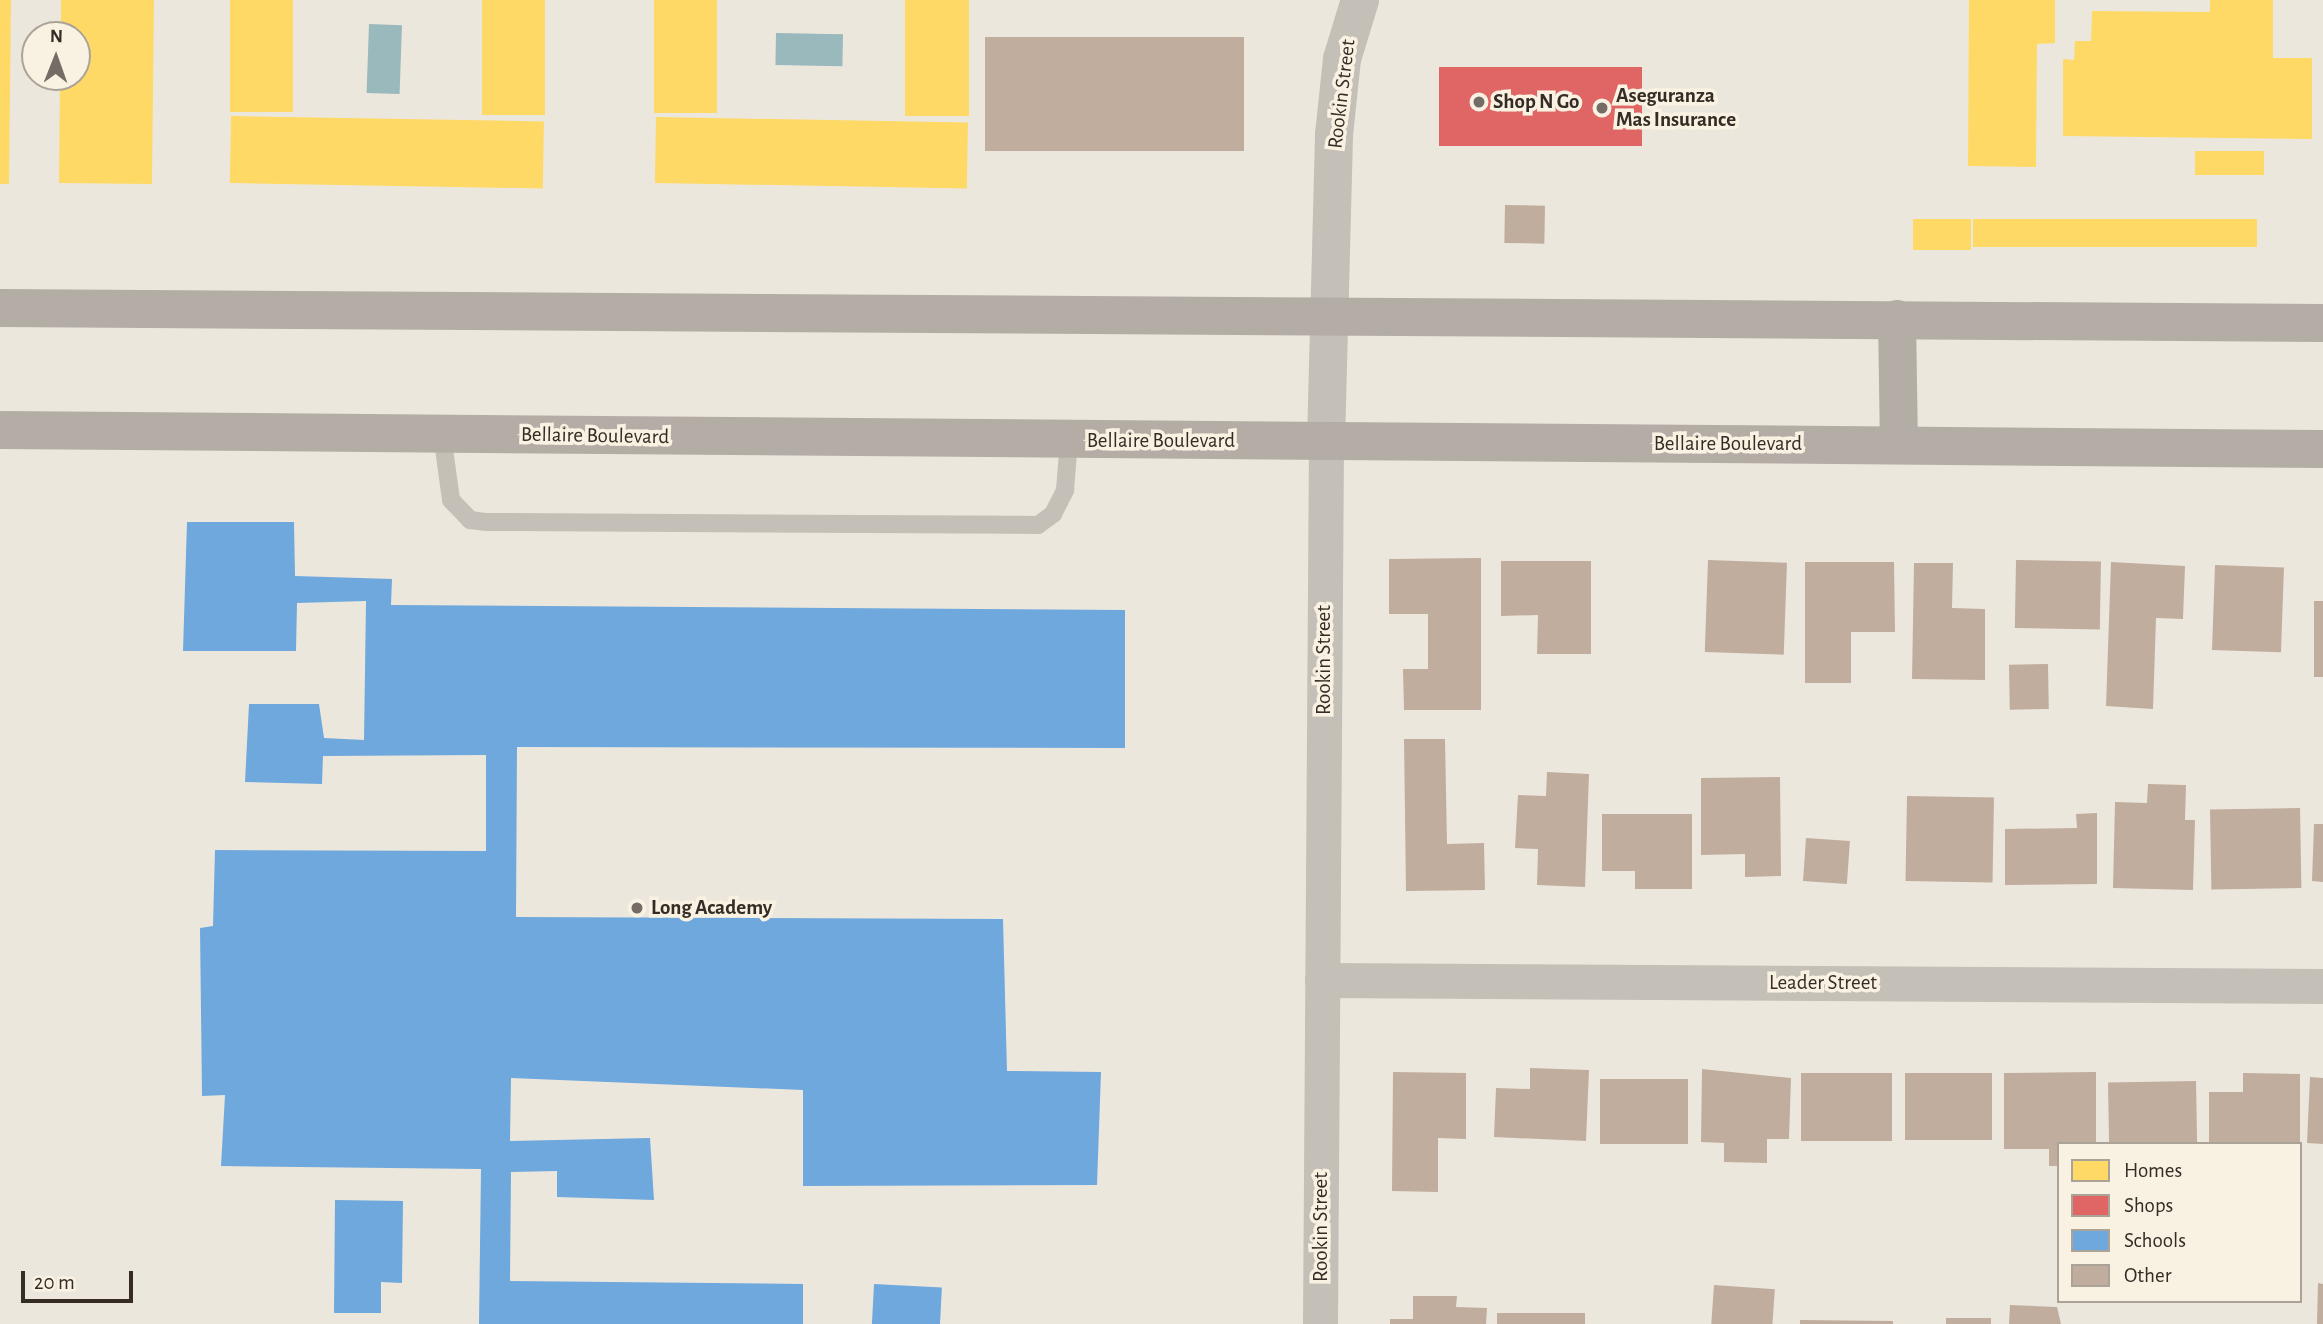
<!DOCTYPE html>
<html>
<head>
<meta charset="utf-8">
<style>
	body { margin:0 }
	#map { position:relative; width:2323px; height:1324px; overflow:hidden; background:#ece7dd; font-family:"Alegreya Sans",sans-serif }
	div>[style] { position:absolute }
	.water>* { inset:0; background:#99b9bd; transform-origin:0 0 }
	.homes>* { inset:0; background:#ffd966; transform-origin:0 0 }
	.shops>* { inset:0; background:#e06666; transform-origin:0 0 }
	.schools>* { inset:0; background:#6fa8dc; transform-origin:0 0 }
	.building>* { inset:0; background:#c0ad9e; transform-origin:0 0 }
	.service>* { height:18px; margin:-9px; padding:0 9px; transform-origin:9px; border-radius:9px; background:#c4bfb7 }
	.minor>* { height:35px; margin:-17.5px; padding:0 17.5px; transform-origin:17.5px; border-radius:17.5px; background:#c4bfb7 }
	.tertiary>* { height:38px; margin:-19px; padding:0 19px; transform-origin:19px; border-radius:19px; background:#c4bfb7 }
	.primary>* { height:38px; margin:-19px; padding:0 19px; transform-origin:19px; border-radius:19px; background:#b3ada6 }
	.dots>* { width:19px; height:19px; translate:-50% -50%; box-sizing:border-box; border:4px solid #f9f2e3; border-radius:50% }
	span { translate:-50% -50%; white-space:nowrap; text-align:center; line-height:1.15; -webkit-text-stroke:7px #f9f2e3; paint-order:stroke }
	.street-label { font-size:21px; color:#352c25 }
	.poi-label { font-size:21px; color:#352c25; font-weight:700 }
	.left { translate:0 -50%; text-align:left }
	.legend { position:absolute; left:2057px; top:1142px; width:245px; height:161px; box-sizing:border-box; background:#f9f2e3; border:2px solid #aba397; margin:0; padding:9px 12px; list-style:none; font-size:21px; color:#352c25 }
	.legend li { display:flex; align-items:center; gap:14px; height:35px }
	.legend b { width:35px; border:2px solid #aba397 }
	.north { position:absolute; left:21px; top:21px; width:70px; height:70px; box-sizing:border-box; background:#f9f2e3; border:2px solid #aba397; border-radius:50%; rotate:1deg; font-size:19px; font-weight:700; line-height:28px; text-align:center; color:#352c25 }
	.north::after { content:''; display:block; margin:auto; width:24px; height:32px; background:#756d65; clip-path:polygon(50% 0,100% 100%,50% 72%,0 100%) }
	.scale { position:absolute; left:21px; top:1271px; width:112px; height:32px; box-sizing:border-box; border:4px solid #352c25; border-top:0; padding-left:9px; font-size:21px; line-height:24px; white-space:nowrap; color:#352c25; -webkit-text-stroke:5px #f9f2e3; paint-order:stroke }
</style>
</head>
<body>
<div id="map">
	<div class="water">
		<div style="left:369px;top:24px;width:33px;height:69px;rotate:2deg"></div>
		<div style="left:776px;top:33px;width:67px;height:32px;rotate:1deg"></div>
	</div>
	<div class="homes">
		<div style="clip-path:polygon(0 0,11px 0,9px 184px,0 184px)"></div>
		<div style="clip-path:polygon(61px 0,154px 0,152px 184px,59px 183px,60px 77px,77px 77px,77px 35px,61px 35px)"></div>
		<div style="left:230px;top:0;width:63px;height:112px"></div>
		<div style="left:482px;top:0;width:63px;height:115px"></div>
		<div style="left:654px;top:0;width:63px;height:113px"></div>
		<div style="left:905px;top:0;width:64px;height:116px"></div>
		<div style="clip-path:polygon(1969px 0,2055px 0,2055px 43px,2037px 44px,2036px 167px,1968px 166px)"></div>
		<div style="clip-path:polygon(2210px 0,2273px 0,2273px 58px,2312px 58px,2312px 139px,2063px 136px,2063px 59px,2074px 60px,2075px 41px,2091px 41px,2092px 11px,2210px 12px)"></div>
		<div style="left:231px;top:116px;width:313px;height:67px;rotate:1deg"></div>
		<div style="left:656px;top:117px;width:312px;height:66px;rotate:1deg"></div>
		<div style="left:2264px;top:151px;width:24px;height:69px;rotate:90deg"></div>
		<div style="left:1913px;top:219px;width:58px;height:31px"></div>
		<div style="left:2257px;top:219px;width:28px;height:284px;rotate:90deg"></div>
	</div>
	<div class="shops">
		<div style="left:1439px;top:67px;width:203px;height:79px"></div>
	</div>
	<div class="schools">
		<div style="clip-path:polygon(187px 522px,294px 522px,295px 576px,392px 579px,391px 605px,1125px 610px,1125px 748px,517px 747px,516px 917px,1003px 919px,1007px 1071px,1101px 1072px,1097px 1185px,803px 1186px,803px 1090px,511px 1078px,510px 1141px,650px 1138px,654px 1200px,557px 1197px,557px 1171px,511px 1172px,510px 1281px,803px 1284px,803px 1324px,479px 1324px,481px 1169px,221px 1166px,225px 1095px,202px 1096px,200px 928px,213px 926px,215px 850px,486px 851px,486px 755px,323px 756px,322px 784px,245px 782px,249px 704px,319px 704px,324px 738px,364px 740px,366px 601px,297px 603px,296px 651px,183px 651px)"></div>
		<div style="clip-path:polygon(335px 1200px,403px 1201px,402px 1283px,381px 1282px,381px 1313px,334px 1313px)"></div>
		<div style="left:874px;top:1284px;width:68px;height:40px;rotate:3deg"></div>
	</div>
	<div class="building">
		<div style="left:985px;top:37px;width:259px;height:114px"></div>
		<div style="left:1505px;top:205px;width:40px;height:38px;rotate:1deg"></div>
		<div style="clip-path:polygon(1481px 558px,1481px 710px,1404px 710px,1403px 669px,1428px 669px,1428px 614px,1389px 614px,1389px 559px)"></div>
		<div style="left:1708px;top:560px;width:79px;height:92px;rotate:2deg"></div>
		<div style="left:2016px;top:560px;width:85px;height:68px;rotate:1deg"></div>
		<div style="clip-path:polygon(1501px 561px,1591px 561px,1591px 654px,1537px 654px,1538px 615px,1501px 616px)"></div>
		<div style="clip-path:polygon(1805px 562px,1894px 562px,1895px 632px,1851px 632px,1851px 683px,1805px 683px)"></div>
		<div style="clip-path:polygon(2111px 562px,2185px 566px,2183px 619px,2156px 618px,2153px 709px,2106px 706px)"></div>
		<div style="clip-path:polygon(1914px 563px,1953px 563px,1952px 608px,1985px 609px,1985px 680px,1912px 679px)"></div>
		<div style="left:2215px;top:565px;width:69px;height:85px;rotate:2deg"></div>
		<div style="left:2314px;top:601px;width:9px;height:76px"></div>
		<div style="left:2048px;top:664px;width:45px;height:39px;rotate:89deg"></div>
		<div style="clip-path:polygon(1404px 739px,1445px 739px,1447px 844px,1484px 843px,1485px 890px,1406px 891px)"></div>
		<div style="clip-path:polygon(1547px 772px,1589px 774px,1585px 887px,1537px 885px,1538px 849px,1515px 848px,1518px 795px,1546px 796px)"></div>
		<div style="clip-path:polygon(1780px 777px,1781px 876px,1745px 877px,1745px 854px,1701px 855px,1701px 778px)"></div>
		<div style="clip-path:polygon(2148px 784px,2186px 785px,2185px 820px,2195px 820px,2193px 890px,2113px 888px,2115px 802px,2147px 803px)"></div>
		<div style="left:1907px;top:796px;width:87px;height:85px;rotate:1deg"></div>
		<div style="left:2300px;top:808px;width:80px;height:90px;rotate:89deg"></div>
		<div style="clip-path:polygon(2097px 813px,2097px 884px,2005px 885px,2005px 829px,2077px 828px,2076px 814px)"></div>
		<div style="clip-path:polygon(1602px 814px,1692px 814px,1692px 889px,1635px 889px,1635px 871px,1602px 871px)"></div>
		<div style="clip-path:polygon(2314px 824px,2323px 824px,2323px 882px,2312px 881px)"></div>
		<div style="left:1806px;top:838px;width:44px;height:43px;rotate:4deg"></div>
		<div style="clip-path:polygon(1530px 1068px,1589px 1070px,1586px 1141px,1494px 1137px,1496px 1088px,1530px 1089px)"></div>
		<div style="clip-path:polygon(1702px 1069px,1791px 1078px,1789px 1139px,1767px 1139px,1767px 1163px,1724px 1162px,1724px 1143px,1701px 1142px)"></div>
		<div style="clip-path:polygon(1393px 1072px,1466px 1073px,1466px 1139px,1438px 1138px,1438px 1192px,1392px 1191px)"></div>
		<div style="clip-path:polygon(2096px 1072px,2096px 1144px,2059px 1144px,2059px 1166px,2049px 1166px,2049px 1149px,2004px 1149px,2004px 1073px)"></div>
		<div style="left:1801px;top:1073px;width:91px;height:68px"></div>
		<div style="left:1905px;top:1073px;width:87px;height:67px"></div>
		<div style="clip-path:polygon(2243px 1073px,2300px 1074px,2300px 1144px,2209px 1144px,2209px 1092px,2243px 1092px)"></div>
		<div style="clip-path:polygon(2310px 1077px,2323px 1078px,2323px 1144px,2307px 1143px)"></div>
		<div style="left:1600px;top:1079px;width:88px;height:65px"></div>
		<div style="left:2196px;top:1081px;width:63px;height:88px;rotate:89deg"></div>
		<div style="clip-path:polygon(2318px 1283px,2323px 1284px,2323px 1324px,2317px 1324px)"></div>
		<div style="left:1714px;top:1285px;width:61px;height:39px;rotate:4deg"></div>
		<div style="clip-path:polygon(1413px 1296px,1457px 1296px,1456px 1307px,1487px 1308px,1486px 1324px,1390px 1324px,1390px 1319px,1413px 1319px)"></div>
		<div style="clip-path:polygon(2010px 1305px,2057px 1307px,2061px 1324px,2009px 1324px)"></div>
		<div style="left:1497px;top:1313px;width:88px;height:11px"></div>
		<div style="left:1946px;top:1318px;width:45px;height:6px"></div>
		<div style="clip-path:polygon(1800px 1320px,1893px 1321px,1893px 1324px,1800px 1324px)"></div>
	</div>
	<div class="service">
		<div style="left:442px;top:434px;width:67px;rotate:82.2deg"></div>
		<div style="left:451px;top:500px;width:28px;rotate:46deg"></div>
		<div style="left:470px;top:520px;width:17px;rotate:7deg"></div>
		<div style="left:487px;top:522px;width:551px;rotate:0.31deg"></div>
		<div style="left:1038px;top:525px;width:19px;rotate:-36deg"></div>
		<div style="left:1053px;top:514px;width:27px;rotate:-63deg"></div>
		<div style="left:1065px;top:490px;width:50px;rotate:-85.4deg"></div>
	</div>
	<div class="minor">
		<div style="left:1322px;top:980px;width:1001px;rotate:0.34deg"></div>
		<div style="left:1320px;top:1324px;width:882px;rotate:-89.61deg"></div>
	</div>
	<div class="tertiary">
		<div style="left:1326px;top:442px;width:307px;rotate:-88.5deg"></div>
		<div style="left:1334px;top:135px;width:76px;rotate:-84deg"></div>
		<div style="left:1342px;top:59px;width:62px;rotate:-73deg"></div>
	</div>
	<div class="primary">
		<div style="left:0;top:308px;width:2323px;rotate:0.37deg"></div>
		<div style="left:1897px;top:319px;width:126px;rotate:89.1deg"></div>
		<div style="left:0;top:430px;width:2323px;rotate:0.47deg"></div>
	</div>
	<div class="dots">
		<div style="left:1479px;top:102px;background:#756d65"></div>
		<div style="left:1602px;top:108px;background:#756d65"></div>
		<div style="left:637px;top:908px;background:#756d65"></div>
	</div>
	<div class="street-label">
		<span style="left:1342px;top:94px;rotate:-83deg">Rookin Street</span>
		<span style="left:595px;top:436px;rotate:1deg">Bellaire Boulevard</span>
		<span style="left:1161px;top:441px">Bellaire Boulevard</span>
		<span style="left:1728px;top:444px">Bellaire Boulevard</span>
		<span style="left:1324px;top:660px;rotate:-90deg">Rookin Street</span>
		<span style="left:1823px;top:983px">Leader Street</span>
		<span style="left:1321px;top:1227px;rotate:-90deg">Rookin Street</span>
	</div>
	<div class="poi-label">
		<span class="left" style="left:1616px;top:108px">Aseguranza<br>Mas Insurance</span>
		<span class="left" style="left:1493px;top:102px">Shop N Go</span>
		<span class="left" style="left:651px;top:908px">Long Academy</span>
	</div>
	<ul class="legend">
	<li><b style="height:19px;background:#ffd966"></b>Homes</li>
	<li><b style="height:19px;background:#e06666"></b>Shops</li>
	<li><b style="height:19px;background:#6fa8dc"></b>Schools</li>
	<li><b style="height:19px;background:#c0ad9e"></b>Other</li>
	</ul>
	<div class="north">N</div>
	<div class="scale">20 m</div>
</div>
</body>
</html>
